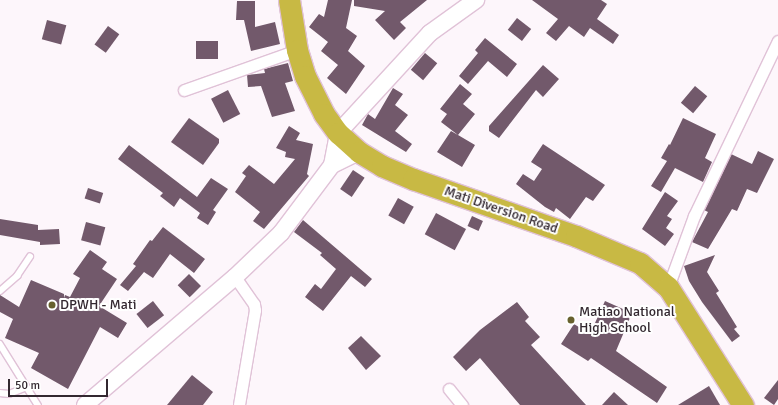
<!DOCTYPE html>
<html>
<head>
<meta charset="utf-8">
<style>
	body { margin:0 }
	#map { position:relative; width:778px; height:405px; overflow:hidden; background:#fdf6fb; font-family:Signika,sans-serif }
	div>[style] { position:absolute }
	.building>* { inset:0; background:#72596b; transform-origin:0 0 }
	.roads { filter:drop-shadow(1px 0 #e0c2d7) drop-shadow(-1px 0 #e0c2d7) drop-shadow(0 1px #e0c2d7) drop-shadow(0 -1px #e0c2d7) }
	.lane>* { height:5.5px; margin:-2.75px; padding:0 2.75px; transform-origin:2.75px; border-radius:2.75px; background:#fff }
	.street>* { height:11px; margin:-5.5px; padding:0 5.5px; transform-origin:5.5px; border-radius:5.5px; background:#fff }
	.secondary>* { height:16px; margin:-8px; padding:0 8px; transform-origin:8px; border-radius:8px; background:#fff }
	.highway>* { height:21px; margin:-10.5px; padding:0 10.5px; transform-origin:10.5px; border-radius:10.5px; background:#c8b944 }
	.dots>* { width:11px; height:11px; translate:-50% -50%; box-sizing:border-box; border:2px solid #fff; border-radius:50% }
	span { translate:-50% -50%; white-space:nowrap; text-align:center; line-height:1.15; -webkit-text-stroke:4px #fff; paint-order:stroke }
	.street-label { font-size:14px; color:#332830 }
	.poi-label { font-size:14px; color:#332830 }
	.left { translate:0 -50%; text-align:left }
	.scale { position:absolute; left:8px; top:379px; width:100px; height:18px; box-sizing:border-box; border:2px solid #332830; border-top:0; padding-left:5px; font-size:12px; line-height:14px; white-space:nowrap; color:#332830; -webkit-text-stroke:3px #fff; paint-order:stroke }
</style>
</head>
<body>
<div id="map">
	<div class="building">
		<div style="clip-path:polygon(328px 0,352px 0,346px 28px,357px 36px,348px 51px,365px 66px,346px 94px,327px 78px,338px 65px,321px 51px,328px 42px,309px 27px,319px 14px,324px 17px)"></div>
		<div style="clip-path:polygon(354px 0,427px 0,400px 22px,406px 28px,394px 40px,375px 20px,385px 11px,354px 6px)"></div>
		<div style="clip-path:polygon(532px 0,601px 0,607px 4px,597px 19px,619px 35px,613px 44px,590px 28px,584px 37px,569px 26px,556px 41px,546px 33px,558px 19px)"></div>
		<div style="clip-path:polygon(237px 1px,255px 1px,255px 27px,275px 22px,280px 44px,251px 51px,244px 20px,236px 20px)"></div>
		<div style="left:517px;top:18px;width:18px;height:15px;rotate:38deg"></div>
		<div style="left:47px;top:20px;width:20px;height:20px;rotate:15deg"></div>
		<div style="left:108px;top:26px;width:14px;height:23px;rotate:36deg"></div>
		<div style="clip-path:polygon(485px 38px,517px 64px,507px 77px,488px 61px,468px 84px,459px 76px,478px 53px,475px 50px)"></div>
		<div style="left:196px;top:41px;width:22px;height:18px"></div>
		<div style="left:425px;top:53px;width:16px;height:22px;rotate:40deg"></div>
		<div style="clip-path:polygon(288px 63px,293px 81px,285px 83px,295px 111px,272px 117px,261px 86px,248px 87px,247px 75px,265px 73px,264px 69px)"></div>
		<div style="clip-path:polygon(543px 65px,559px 79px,543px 97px,536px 90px,499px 138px,489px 131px,489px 126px)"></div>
		<div style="clip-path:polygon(460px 84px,472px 94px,463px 104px,475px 114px,458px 135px,475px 145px,462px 167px,437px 152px,451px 131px,458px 135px,441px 122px,447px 114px,440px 109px)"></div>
		<div style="left:695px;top:86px;width:16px;height:22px;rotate:40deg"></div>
		<div style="clip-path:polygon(393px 88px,403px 94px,395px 105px,408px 115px,395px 131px,412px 144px,406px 152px,362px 125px,368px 114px,375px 119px)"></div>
		<div style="left:228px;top:90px;width:27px;height:19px;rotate:63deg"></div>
		<div style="clip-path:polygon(189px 118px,219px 139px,219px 143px,203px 165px,171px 142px)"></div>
		<div style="clip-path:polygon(683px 118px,716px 134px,705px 158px,712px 162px,703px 182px,675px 168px,661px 192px,651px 186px,667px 161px,661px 158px,669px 144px,670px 145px)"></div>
		<div style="clip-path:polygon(289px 126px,300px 133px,296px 140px,313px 144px,307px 174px,309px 176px,264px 229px,253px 221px,260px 212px,235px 192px,246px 176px,242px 173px,249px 165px,274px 184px,295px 159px,285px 157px,286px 152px,276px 148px)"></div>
		<div style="clip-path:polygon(543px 144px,605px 185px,593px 201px,586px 197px,570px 219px,556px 208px,554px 212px,545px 207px,516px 184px,523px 174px,534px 181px,542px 169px,531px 162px)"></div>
		<div style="clip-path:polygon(129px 145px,197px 197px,211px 178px,228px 189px,213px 210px,216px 212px,208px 225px,197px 218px,200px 213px,180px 198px,174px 207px,160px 196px,163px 193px,118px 159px)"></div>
		<div style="clip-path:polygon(758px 151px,774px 159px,757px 193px,747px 189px,737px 211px,732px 209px,708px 249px,692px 242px,708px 212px,704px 210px,731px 154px,752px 164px)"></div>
		<div style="left:353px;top:170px;width:14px;height:23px;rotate:34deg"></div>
		<div style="left:88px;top:188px;width:16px;height:11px;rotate:18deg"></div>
		<div style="clip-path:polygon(665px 192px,678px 201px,667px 216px,672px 219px,666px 228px,674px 234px,665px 246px,642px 229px)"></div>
		<div style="left:398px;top:198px;width:18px;height:20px;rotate:29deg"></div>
		<div style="left:436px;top:213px;width:34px;height:24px;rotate:28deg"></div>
		<div style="left:472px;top:216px;width:12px;height:11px;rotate:24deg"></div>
		<div style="clip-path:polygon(0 219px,38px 225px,38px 230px,59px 229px,60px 244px,40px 245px,40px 242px,0 235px)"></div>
		<div style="clip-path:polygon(303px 220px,372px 279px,365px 287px,351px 276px,323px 311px,305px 297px,315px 284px,321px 289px,336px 269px,320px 255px,322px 253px,294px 232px)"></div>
		<div style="left:86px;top:222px;width:20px;height:19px;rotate:15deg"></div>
		<div style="clip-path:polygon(163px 227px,205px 259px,194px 273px,170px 254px,153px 278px,144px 272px,128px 291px,120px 285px,136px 266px,133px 264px,150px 240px,152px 241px)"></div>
		<div style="clip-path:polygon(90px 250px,107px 262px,102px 269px,117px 279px,99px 306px,127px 323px,118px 338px,100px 327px,68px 389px,31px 368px,39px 353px,5px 338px,13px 319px,0 312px,0 295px,19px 307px,31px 280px,64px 294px,64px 298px,65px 295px,70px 297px,80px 278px,73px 274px)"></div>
		<div style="clip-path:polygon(715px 255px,707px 272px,719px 291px,716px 293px,737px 327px,734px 329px,740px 336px,732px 342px,702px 302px,689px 281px,684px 266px)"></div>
		<div style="left:189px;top:274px;width:17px;height:16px;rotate:45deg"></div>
		<div style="left:153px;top:301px;width:18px;height:21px;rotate:52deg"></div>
		<div style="clip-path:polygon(605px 301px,632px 313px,616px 351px,667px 387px,657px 403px,591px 358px,588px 361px,561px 344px,574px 324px,590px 334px)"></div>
		<div style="clip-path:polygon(517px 302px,529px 317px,525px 321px,540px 337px,531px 345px,586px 405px,520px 405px,480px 358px,466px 371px,453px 357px,480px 330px)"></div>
		<div style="clip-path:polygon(361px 336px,381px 356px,366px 370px,348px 348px)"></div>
		<div style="clip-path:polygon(192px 375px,213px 392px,203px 405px,167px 405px)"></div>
		<div style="clip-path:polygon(778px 380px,778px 399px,774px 405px,764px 398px)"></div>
		<div style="clip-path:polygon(709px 386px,720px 405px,678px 405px)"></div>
		<div style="clip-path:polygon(614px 392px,628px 405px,602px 405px)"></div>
	</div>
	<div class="roads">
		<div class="lane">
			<div style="left:0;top:291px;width:23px;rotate:-41deg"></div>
			<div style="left:17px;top:276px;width:23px;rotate:-56deg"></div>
			<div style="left:0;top:344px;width:72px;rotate:58.1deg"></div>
			<div style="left:0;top:393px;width:9px;rotate:6deg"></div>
			<div style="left:9px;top:394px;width:19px;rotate:-21deg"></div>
		</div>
		<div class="street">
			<div style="left:184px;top:90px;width:120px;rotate:-19.5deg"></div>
			<div style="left:235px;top:277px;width:33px;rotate:55deg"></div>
			<div style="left:254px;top:304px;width:6px;rotate:81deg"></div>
			<div style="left:255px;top:310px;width:96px;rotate:99.6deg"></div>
			<div style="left:668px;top:287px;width:76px;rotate:-69.9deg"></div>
			<div style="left:694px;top:216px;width:194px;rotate:-64.4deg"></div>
			<div style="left:449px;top:389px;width:21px;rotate:51deg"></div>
		</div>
		<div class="secondary">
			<div style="left:332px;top:165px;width:30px;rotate:-26deg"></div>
			<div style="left:85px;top:405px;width:197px;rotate:-40.5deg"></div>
			<div style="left:235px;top:277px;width:64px;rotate:-43.7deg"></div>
			<div style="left:281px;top:233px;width:85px;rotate:-53.1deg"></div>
			<div style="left:332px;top:165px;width:33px;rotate:-79deg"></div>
			<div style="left:338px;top:133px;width:136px;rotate:-47.4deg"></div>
			<div style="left:430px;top:33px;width:57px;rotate:-35.7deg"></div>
		</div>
		<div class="highway">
			<div style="left:289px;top:0;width:51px;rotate:80.9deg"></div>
			<div style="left:297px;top:50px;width:27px;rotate:73deg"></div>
			<div style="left:305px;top:76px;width:42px;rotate:63.4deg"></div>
			<div style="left:324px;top:114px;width:24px;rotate:54deg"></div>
			<div style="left:338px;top:133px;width:28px;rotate:42deg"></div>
			<div style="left:359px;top:152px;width:27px;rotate:31deg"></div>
			<div style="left:382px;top:166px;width:34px;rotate:23deg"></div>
			<div style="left:413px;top:179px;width:173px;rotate:19.3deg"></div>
			<div style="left:576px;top:236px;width:69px;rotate:22.9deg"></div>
			<div style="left:640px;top:263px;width:37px;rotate:41deg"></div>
			<div style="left:668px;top:287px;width:140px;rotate:57.6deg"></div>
		</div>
	</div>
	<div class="dots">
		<div style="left:52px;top:305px;background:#68612e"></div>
		<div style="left:571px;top:320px;background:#68612e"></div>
	</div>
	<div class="street-label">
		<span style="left:501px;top:210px;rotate:19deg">Mati Diversion Road</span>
	</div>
	<div class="poi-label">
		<span class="left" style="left:60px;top:305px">DPWH - Mati</span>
		<span class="left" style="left:579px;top:320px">Matiao National<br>High School</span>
	</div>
	<div class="scale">50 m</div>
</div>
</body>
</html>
